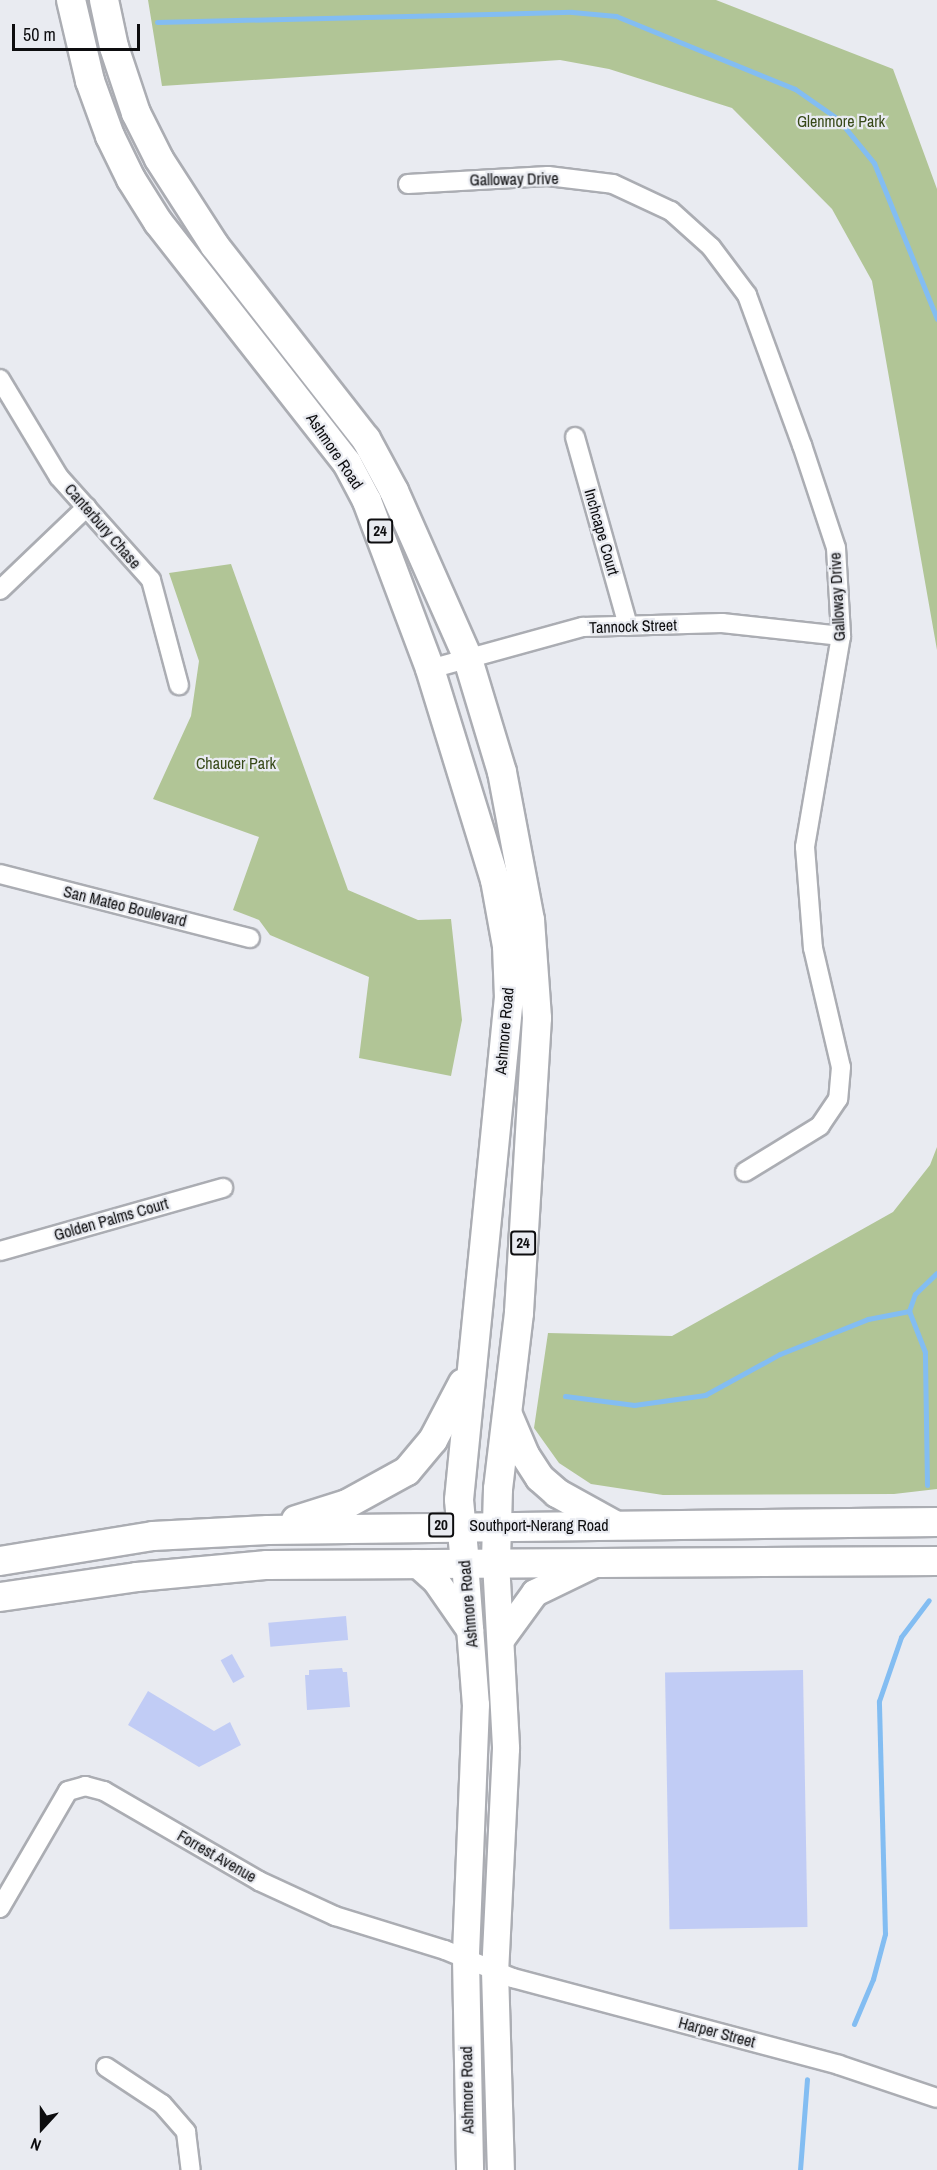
<!DOCTYPE html>
<html>
<head>
<meta charset="utf-8">
<style>
	body { margin:0 }
	#map { position:relative; width:937px; height:2170px; overflow:hidden; background:#e9ebf1; font-family:"Archivo Narrow",sans-serif }
	div>[style] { position:absolute }
	.green>* { inset:0; background:#b1c596 }
	.stream>* { height:5px; margin:-2.5px; padding:0 2.5px; transform-origin:2.5px; border-radius:2.5px; background:#83bdf2 }
	.building>* { inset:0; background:#c1ccf5; transform-origin:0 0 }
	.roads { filter:drop-shadow(2px 0 #abadb3) drop-shadow(-2px 0 #abadb3) drop-shadow(0 2px #abadb3) drop-shadow(0 -2px #abadb3) }
	.street>* { height:18px; margin:-9px; padding:0 9px; transform-origin:9px; border-radius:9px; background:#fff }
	.secondary>* { height:26px; margin:-13px; padding:0 13px; transform-origin:13px; border-radius:13px; background:#fff }
	.primary>* { height:28px; margin:-14px; padding:0 14px; transform-origin:14px; border-radius:14px; background:#fff }
	span { translate:-50% -50%; white-space:nowrap; text-align:center; line-height:1.15; -webkit-text-stroke:4.5px #e9ebf1; paint-order:stroke }
	.shield-label span { padding:2px 4px; background:#e9ebf1; border:2px solid; border-radius:4px; -webkit-text-stroke-width:0 }
	.shield-label { font-size:15px; color:#0d0d0f; font-weight:700 }
	.park-label { font-size:16px; color:#374918 }
	.street-label { font-size:16px; color:#0d0d0f }
	.north { position:absolute; left:12px; top:2098px; width:60px; height:60px; -webkit-text-stroke:4px #e9ebf1; paint-order:stroke; rotate:201deg; font-size:16px; font-weight:700; line-height:24px; text-align:center; color:#0d0d0f }
	.north::after { content:''; display:block; margin:auto; width:21px; height:27px; background:#0d0d0f; clip-path:polygon(50% 0,100% 100%,50% 72%,0 100%) }
	.scale { position:absolute; left:12px; top:24px; width:128px; height:27px; box-sizing:border-box; border:3px solid #0d0d0f; border-top:0; padding-left:8px; font-size:18px; line-height:21px; white-space:nowrap; color:#0d0d0f; -webkit-text-stroke:4px #e9ebf1; paint-order:stroke }
</style>
</head>
<body>
<div id="map">
	<div class="green">
		<div style="clip-path:polygon(148px 0,716px 0,893px 69px,937px 189px,937px 650px,872px 281px,832px 209px,732px 108px,609px 69px,560px 60px,162px 86px)"></div>
		<div style="clip-path:polygon(231px 564px,348px 890px,418px 920px,451px 919px,462px 1020px,451px 1076px,359px 1058px,369px 977px,270px 935px,259px 920px,233px 910px,259px 837px,153px 799px,191px 716px,199px 661px,169px 573px)"></div>
		<div style="clip-path:polygon(937px 1147px,937px 1489px,894px 1494px,663px 1495px,591px 1484px,559px 1463px,534px 1428px,548px 1333px,672px 1336px,893px 1212px,930px 1165px)"></div>
	</div>
	<div class="stream">
		<div style="left:157px;top:22px;width:415px;rotate:-1.4deg"></div>
		<div style="left:572px;top:12px;width:44px;rotate:5.2deg"></div>
		<div style="left:616px;top:16px;width:193px;rotate:22.2deg"></div>
		<div style="left:795px;top:89px;width:52px;rotate:34.9deg"></div>
		<div style="left:838px;top:119px;width:57px;rotate:50.7deg"></div>
		<div style="left:874px;top:163px;width:168px;rotate:68deg"></div>
		<div style="left:565px;top:1396px;width:70px;rotate:7.4deg"></div>
		<div style="left:634px;top:1405px;width:72px;rotate:-8deg"></div>
		<div style="left:705px;top:1395px;width:85px;rotate:-28.7deg"></div>
		<div style="left:780px;top:1354px;width:95px;rotate:-21.7deg"></div>
		<div style="left:868px;top:1319px;width:42px;rotate:-11deg"></div>
		<div style="left:927px;top:1485px;width:133px;rotate:-90.9deg"></div>
		<div style="left:925px;top:1352px;width:44px;rotate:-111.3deg"></div>
		<div style="left:909px;top:1311px;width:18px;rotate:-71deg"></div>
		<div style="left:915px;top:1294px;width:30px;rotate:-44deg"></div>
		<div style="left:854px;top:2024px;width:49px;rotate:-67.1deg"></div>
		<div style="left:873px;top:1979px;width:47px;rotate:-75.1deg"></div>
		<div style="left:885px;top:1934px;width:233px;rotate:-91.5deg"></div>
		<div style="left:879px;top:1701px;width:68px;rotate:-71deg"></div>
		<div style="left:901px;top:1637px;width:46px;rotate:-52.9deg"></div>
		<div style="left:800px;top:2170px;width:91px;rotate:-85.6deg"></div>
	</div>
	<div class="building">
		<div style="left:346px;top:1616px;width:24px;height:78px;rotate:85deg"></div>
		<div style="left:232px;top:1654px;width:26px;height:13px;rotate:61deg"></div>
		<div style="clip-path:polygon(342px 1668px,343px 1672px,347px 1672px,350px 1707px,307px 1710px,305px 1675px,309px 1675px,309px 1670px)"></div>
		<div style="left:803px;top:1670px;width:257px;height:138px;rotate:89deg"></div>
		<div style="clip-path:polygon(148px 1691px,214px 1731px,230px 1722px,241px 1745px,199px 1767px,128px 1725px)"></div>
	</div>
	<div class="roads">
		<div class="street">
			<div style="left:408px;top:184px;width:140px;rotate:-3.3deg"></div>
			<div style="left:548px;top:176px;width:65px;rotate:7deg"></div>
			<div style="left:613px;top:184px;width:64px;rotate:25deg"></div>
			<div style="left:671px;top:211px;width:54px;rotate:42deg"></div>
			<div style="left:711px;top:247px;width:60px;rotate:53.1deg"></div>
			<div style="left:747px;top:295px;width:160px;rotate:69.9deg"></div>
			<div style="left:802px;top:445px;width:108px;rotate:71.7deg"></div>
			<div style="left:836px;top:548px;width:88px;rotate:86.7deg"></div>
			<div style="left:841px;top:636px;width:214px;rotate:99.7deg"></div>
			<div style="left:805px;top:847px;width:101px;rotate:85.5deg"></div>
			<div style="left:813px;top:948px;width:122px;rotate:76.8deg"></div>
			<div style="left:841px;top:1067px;width:32px;rotate:95deg"></div>
			<div style="left:838px;top:1099px;width:32px;rotate:124deg"></div>
			<div style="left:820px;top:1126px;width:88px;rotate:148.5deg"></div>
			<div style="left:0;top:379px;width:114px;rotate:59deg"></div>
			<div style="left:59px;top:477px;width:138px;rotate:48.2deg"></div>
			<div style="left:151px;top:580px;width:109px;rotate:75.1deg"></div>
			<div style="left:575px;top:437px;width:196px;rotate:74.3deg"></div>
			<div style="left:0;top:590px;width:120px;rotate:-43.7deg"></div>
			<div style="left:430px;top:669px;width:159px;rotate:-15.4deg"></div>
			<div style="left:583px;top:627px;width:139px;rotate:-1.6deg"></div>
			<div style="left:722px;top:623px;width:120px;rotate:6.2deg"></div>
			<div style="left:0;top:874px;width:258px;rotate:14.4deg"></div>
			<div style="left:0;top:1251px;width:232px;rotate:-15.8deg"></div>
			<div style="left:0;top:1908px;width:135px;rotate:-59.8deg"></div>
			<div style="left:68px;top:1791px;width:18px;rotate:-16deg"></div>
			<div style="left:85px;top:1786px;width:20px;rotate:15deg"></div>
			<div style="left:104px;top:1791px;width:179px;rotate:30.1deg"></div>
			<div style="left:259px;top:1881px;width:84px;rotate:24.7deg"></div>
			<div style="left:335px;top:1916px;width:115px;rotate:17.2deg"></div>
			<div style="left:445px;top:1950px;width:74px;rotate:22.4deg"></div>
			<div style="left:513px;top:1978px;width:337px;rotate:14.9deg"></div>
			<div style="left:839px;top:2065px;width:103px;rotate:18.6deg"></div>
			<div style="left:106px;top:2067px;width:67px;rotate:33.5deg"></div>
			<div style="left:162px;top:2104px;width:37px;rotate:49deg"></div>
			<div style="left:186px;top:2132px;width:38px;rotate:83deg"></div>
		</div>
		<div class="secondary">
			<div style="left:496px;top:1562px;width:187px;rotate:86.9deg"></div>
			<div style="left:506px;top:1749px;width:222px;rotate:92.8deg"></div>
			<div style="left:495px;top:1971px;width:199px;rotate:88.3deg"></div>
			<div style="left:416px;top:1563px;width:27px;rotate:42deg"></div>
			<div style="left:436px;top:1581px;width:60px;rotate:55.2deg"></div>
			<div style="left:465px;top:1563px;width:142px;rotate:85.6deg"></div>
			<div style="left:476px;top:1705px;width:253px;rotate:92.3deg"></div>
			<div style="left:466px;top:1958px;width:212px;rotate:88.9deg"></div>
			<div style="left:501px;top:1640px;width:58px;rotate:-54.1deg"></div>
			<div style="left:535px;top:1593px;width:67px;rotate:-25.8deg"></div>
		</div>
		<div class="primary">
			<div style="left:71px;top:0;width:83px;rotate:76.8deg"></div>
			<div style="left:90px;top:81px;width:59px;rotate:70deg"></div>
			<div style="left:110px;top:136px;width:48px;rotate:64deg"></div>
			<div style="left:131px;top:179px;width:51px;rotate:57.9deg"></div>
			<div style="left:158px;top:222px;width:306px;rotate:51.9deg"></div>
			<div style="left:347px;top:463px;width:43px;rotate:62.2deg"></div>
			<div style="left:367px;top:501px;width:179px;rotate:69.4deg"></div>
			<div style="left:430px;top:669px;width:221px;rotate:72.9deg"></div>
			<div style="left:495px;top:880px;width:67px;rotate:79.7deg"></div>
			<div style="left:507px;top:946px;width:51px;rotate:87.8deg"></div>
			<div style="left:509px;top:997px;width:505px;rotate:95.68deg"></div>
			<div style="left:459px;top:1500px;width:63px;rotate:84.6deg"></div>
			<div style="left:104px;top:0;width:48px;rotate:78deg"></div>
			<div style="left:114px;top:47px;width:70px;rotate:71.6deg"></div>
			<div style="left:136px;top:113px;width:51px;rotate:63.4deg"></div>
			<div style="left:159px;top:159px;width:103px;rotate:57.2deg"></div>
			<div style="left:215px;top:246px;width:245px;rotate:52deg"></div>
			<div style="left:366px;top:439px;width:59px;rotate:61.7deg"></div>
			<div style="left:394px;top:491px;width:180px;rotate:66.1deg"></div>
			<div style="left:467px;top:656px;width:121px;rotate:73.2deg"></div>
			<div style="left:502px;top:772px;width:151px;rotate:79.3deg"></div>
			<div style="left:530px;top:920px;width:98px;rotate:85.9deg"></div>
			<div style="left:537px;top:1018px;width:296px;rotate:93.5deg"></div>
			<div style="left:519px;top:1313px;width:177px;rotate:96.8deg"></div>
			<div style="left:498px;top:1489px;width:73px;rotate:91.6deg"></div>
			<div style="left:508px;top:1415px;width:43px;rotate:67deg"></div>
			<div style="left:525px;top:1455px;width:27px;rotate:57deg"></div>
			<div style="left:540px;top:1478px;width:23px;rotate:41deg"></div>
			<div style="left:557px;top:1493px;width:64px;rotate:29deg"></div>
			<div style="left:296px;top:1520px;width:53px;rotate:-17.4deg"></div>
			<div style="left:347px;top:1504px;width:68px;rotate:-28.8deg"></div>
			<div style="left:407px;top:1471px;width:40px;rotate:-50deg"></div>
			<div style="left:433px;top:1440px;width:64px;rotate:-62.2deg"></div>
			<div style="left:0;top:1561px;width:155px;rotate:-9.3deg"></div>
			<div style="left:153px;top:1536px;width:115px;rotate:-3deg"></div>
			<div style="left:268px;top:1530px;width:669px;rotate:-0.69deg"></div>
			<div style="left:0;top:1597px;width:138px;rotate:-8.3deg"></div>
			<div style="left:137px;top:1577px;width:131px;rotate:-5.3deg"></div>
			<div style="left:267px;top:1565px;width:670px;rotate:-0.34deg"></div>
		</div>
	</div>
	<div class="shield-label">
		<span style="left:380px;top:531px">24</span>
		<span style="left:523px;top:1243px">24</span>
		<span style="left:441px;top:1525px">20</span>
	</div>
	<div class="park-label">
		<span style="left:841px;top:121px">Glenmore Park</span>
		<span style="left:236px;top:763px">Chaucer Park</span>
	</div>
	<div class="street-label">
		<span style="left:514px;top:179px;rotate:-1deg">Galloway Drive</span>
		<span style="left:335px;top:451px;rotate:56deg">Ashmore Road</span>
		<span style="left:103px;top:526px;rotate:49deg">Canterbury Chase</span>
		<span style="left:602px;top:532px;rotate:74deg">Inchcape Court</span>
		<span style="left:837px;top:597px;rotate:-93deg">Galloway Drive</span>
		<span style="left:633px;top:626px;rotate:-2deg">Tannock Street</span>
		<span style="left:125px;top:906px;rotate:14deg">San Mateo Boulevard</span>
		<span style="left:504px;top:1031px;rotate:-85deg">Ashmore Road</span>
		<span style="left:111px;top:1219px;rotate:-16deg">Golden Palms Court</span>
		<span style="left:539px;top:1525px">Southport-Nerang Road</span>
		<span style="left:468px;top:1604px;rotate:-95deg">Ashmore Road</span>
		<span style="left:217px;top:1856px;rotate:30deg">Forrest Avenue</span>
		<span style="left:717px;top:2032px;rotate:15deg">Harper Street</span>
		<span style="left:467px;top:2090px;rotate:-91deg">Ashmore Road</span>
	</div>
	<div class="north">N</div>
	<div class="scale">50 m</div>
</div>
</body>
</html>
